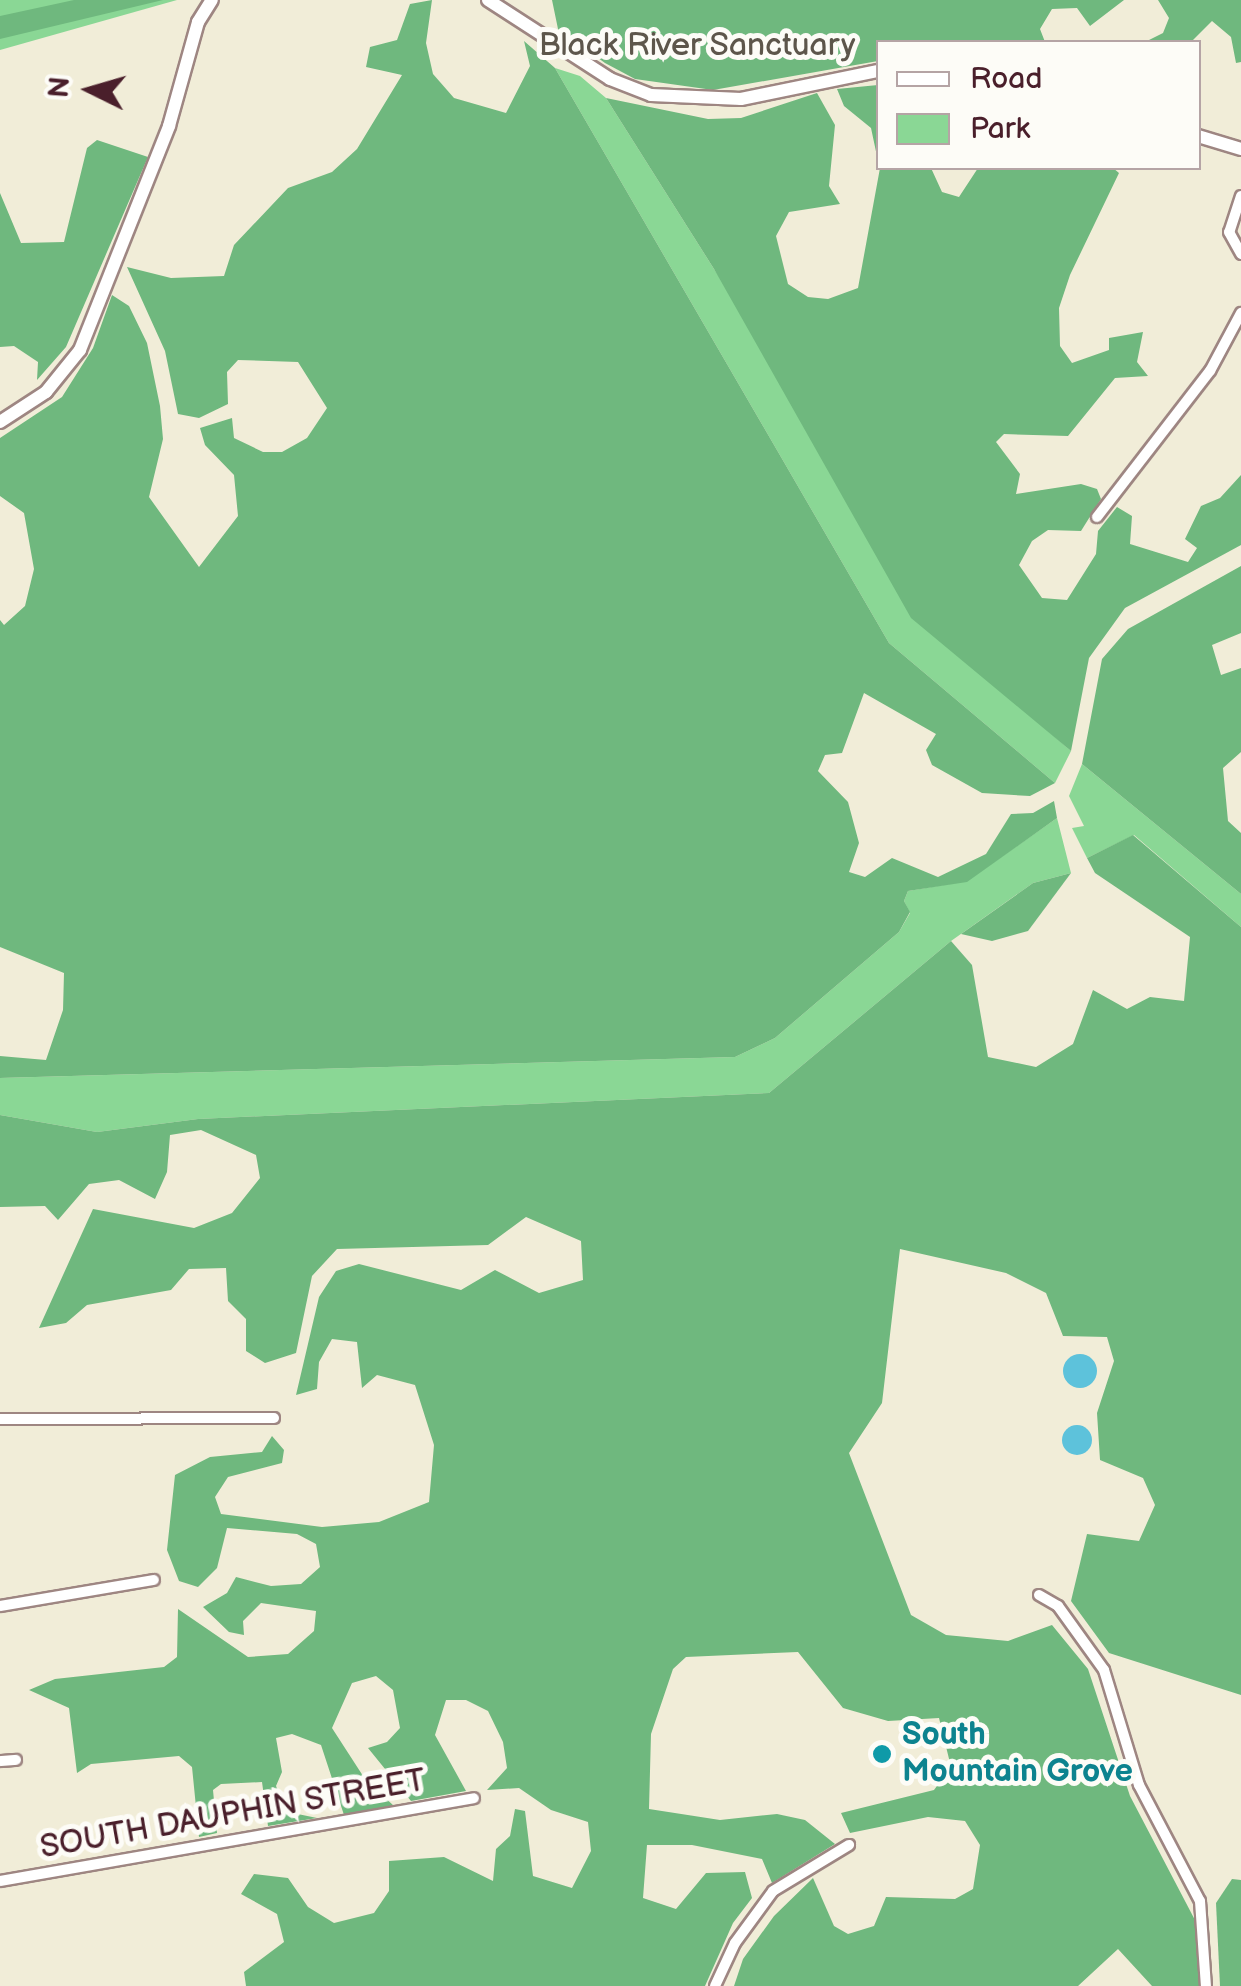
<!DOCTYPE html>
<html>
<head>
<meta charset="utf-8">
<style>
	body { margin:0 }
	#map { position:relative; width:1241px; height:1986px; overflow:hidden; background:#f1edd8; font-family:"Balsamiq Sans",sans-serif }
	div>[style] { position:absolute }
	.green>* { inset:0; background:#8ad795 }
	.forest>* { inset:0; background:#6fb87e }
	.water>* { inset:0; background:#5dc2db }
	.round { border-radius:50% }
	.roads { filter:drop-shadow(2px 0 #9e8682) drop-shadow(-2px 0 #9e8682) drop-shadow(0 2px #9e8682) drop-shadow(0 -2px #9e8682) }
	.minor>* { height:10px; margin:-5px; padding:0 5px; transform-origin:5px; border-radius:5px; background:#fff }
	.tertiary>* { height:12px; margin:-6px; padding:0 6px; transform-origin:6px; border-radius:6px; background:#fff }
	.dots>* { width:28px; height:28px; translate:-50% -50%; box-sizing:border-box; border:5px solid #fdfcf7; border-radius:50% }
	span { translate:-50% -50%; white-space:nowrap; text-align:center; line-height:1.15; -webkit-text-stroke:10px #fdfcf7; paint-order:stroke }
	.park-label { font-size:32px; color:#5d564b }
	.culture-label { font-size:32px; color:#0d838f; font-weight:700 }
	.left { translate:0 -50%; text-align:left }
	.street-label { font-size:32px; color:#4a1f2b }
	.legend { position:absolute; left:876px; top:40px; width:325px; height:130px; box-sizing:border-box; background:#fdfcf7; border:2px solid #b5a4a5; margin:0; padding:12px 18px; list-style:none; font-size:30px; color:#4a1f2b }
	.legend li { display:flex; align-items:center; gap:20px; height:50px }
	.legend b { width:50px; border:2px solid #b5a4a5 }
	.north { position:absolute; left:40px; top:40px; width:100px; height:100px; -webkit-text-stroke:8px #fdfcf7; paint-order:stroke; rotate:275deg; font-size:28px; font-weight:700; line-height:40px; text-align:center; color:#4a1f2b }
	.north::after { content:''; display:block; margin:auto; width:35px; height:45px; background:#4a1f2b; clip-path:polygon(50% 0,100% 100%,50% 72%,0 100%) }
</style>
</head>
<body>
<div id="map">
	<div class="green">
		<div style="clip-path:polygon(0 0,177px 0,0 50px)"></div>
		<div style="clip-path:polygon(555px 68px,580px 76px,606px 98px,714px 269px,1000px 689px,1071px 751px,1055px 783px,889px 643px)"></div>
		<div style="clip-path:polygon(1082px 764px,1241px 894px,1241px 927px,1134px 835px,1087px 858px,1072px 828px,1084px 826px,1069px 796px)"></div>
		<div style="clip-path:polygon(1057px 818px,1071px 873px,1033px 883px,951px 941px,769px 1093px,198px 1119px,97px 1132px,0 1115px,0 1078px,735px 1057px,775px 1038px,899px 932px,910px 913px,904px 901px,908px 891px,967px 881px)"></div>
	</div>
	<div class="forest">
		<div style="clip-path:polygon(74px 0,163px 0,0 39px,0 16px)"></div>
		<div style="clip-path:polygon(432px 0,426px 43px,433px 74px,454px 98px,506px 113px,530px 66px,524px 41px,555px 68px,889px 643px,1055px 783px,1030px 796px,982px 793px,932px 765px,926px 750px,936px 734px,864px 693px,842px 753px,825px 755px,818px 771px,848px 802px,859px 843px,849px 872px,865px 877px,892px 858px,938px 877px,986px 854px,1011px 814px,1033px 813px,1054px 801px,1057px 818px,967px 882px,908px 891px,904px 901px,910px 912px,899px 932px,775px 1038px,735px 1057px,0 1078px,0 1056px,46px 1060px,63px 1010px,64px 973px,0 947px,0 620px,4px 625px,25px 606px,34px 569px,24px 513px,0 496px,0 438px,62px 397px,93px 348px,112px 295px,129px 306px,147px 343px,160px 406px,163px 439px,149px 497px,199px 567px,238px 516px,234px 475px,205px 445px,200px 428px,232px 418px,234px 438px,263px 452px,282px 452px,307px 438px,327px 408px,298px 362px,238px 360px,227px 372px,228px 404px,199px 418px,178px 414px,165px 351px,127px 267px,171px 278px,224px 276px,234px 245px,288px 188px,332px 172px,357px 149px,402px 75px,366px 67px,370px 47px,397px 40px,410px 4px)"></div>
		<div style="clip-path:polygon(552px 0,1124px 0,1090px 26px,1077px 8px,1052px 9px,1040px 29px,1045px 42px,878px 42px,878px 61px,713px 90px,635px 79px,605px 63px,558px 29px)"></div>
		<div style="clip-path:polygon(1158px 0,1241px 0,1241px 62px,1236px 63px,1231px 37px,1212px 21px,1191px 42px,1145px 42px,1163px 33px,1169px 18px)"></div>
		<div style="clip-path:polygon(878px 85px,878px 161px,871px 128px,844px 106px,837px 89px)"></div>
		<div style="clip-path:polygon(817px 93px,835px 125px,829px 186px,840px 204px,789px 212px,776px 236px,788px 284px,808px 297px,828px 299px,858px 288px,880px 168px,931px 168px,942px 192px,959px 197px,978px 168px,1113px 168px,1119px 173px,1070px 275px,1059px 308px,1060px 346px,1072px 363px,1109px 350px,1109px 338px,1143px 332px,1137px 362px,1148px 376px,1115px 378px,1068px 436px,1004px 434px,996px 442px,1020px 474px,1016px 494px,1081px 484px,1097px 489px,1101px 499px,1081px 531px,1048px 530px,1032px 541px,1019px 565px,1042px 598px,1067px 600px,1096px 554px,1098px 531px,1117px 507px,1132px 516px,1130px 544px,1188px 562px,1197px 548px,1185px 539px,1201px 506px,1220px 498px,1241px 475px,1241px 545px,1125px 608px,1089px 658px,1071px 751px,911px 618px,714px 269px,606px 98px,708px 119px,741px 118px)"></div>
		<div style="clip-path:polygon(97px 140px,148px 157px,66px 347px,37px 380px,38px 362px,14px 346px,0 347px,0 193px,21px 243px,64px 242px,87px 148px)"></div>
		<div style="clip-path:polygon(1241px 566px,1241px 633px,1212px 645px,1221px 675px,1241px 668px,1241px 752px,1223px 768px,1228px 821px,1241px 833px,1241px 894px,1082px 764px,1102px 659px,1128px 629px)"></div>
		<div style="clip-path:polygon(1133px 835px,1241px 927px,1241px 1695px,1109px 1653px,1071px 1601px,1087px 1534px,1139px 1541px,1155px 1505px,1143px 1478px,1100px 1460px,1097px 1413px,1114px 1361px,1107px 1337px,1063px 1336px,1046px 1293px,1006px 1273px,900px 1249px,882px 1403px,849px 1453px,911px 1615px,946px 1635px,1008px 1641px,1052px 1625px,1088px 1669px,1130px 1796px,1196px 1922px,1200px 1986px,1152px 1986px,1118px 1949px,1078px 1986px,734px 1986px,743px 1959px,774px 1916px,813px 1878px,834px 1926px,848px 1934px,874px 1926px,886px 1897px,955px 1899px,973px 1889px,980px 1845px,965px 1821px,928px 1817px,850px 1833px,841px 1813px,934px 1790px,951px 1767px,939px 1718px,888px 1721px,843px 1708px,798px 1652px,686px 1657px,673px 1669px,651px 1734px,649px 1809px,720px 1820px,777px 1814px,805px 1820px,835px 1844px,772px 1883px,762px 1859px,692px 1845px,647px 1845px,643px 1898px,676px 1909px,706px 1873px,745px 1872px,752px 1898px,733px 1923px,705px 1986px,246px 1986px,244px 1972px,284px 1942px,277px 1914px,241px 1894px,254px 1874px,288px 1878px,308px 1907px,334px 1923px,374px 1913px,389px 1891px,389px 1861px,444px 1857px,493px 1881px,496px 1849px,510px 1836px,515px 1809px,525px 1811px,533px 1876px,572px 1888px,591px 1851px,588px 1822px,551px 1810px,519px 1788px,487px 1790px,507px 1768px,503px 1742px,488px 1711px,466px 1700px,446px 1700px,435px 1735px,466px 1791px,411px 1801px,368px 1748px,387px 1742px,400px 1728px,393px 1690px,376px 1676px,352px 1683px,332px 1728px,365px 1779px,394px 1806px,344px 1815px,321px 1745px,292px 1734px,276px 1738px,282px 1772px,276px 1786px,288px 1812px,317px 1818px,268px 1826px,262px 1782px,221px 1784px,213px 1790px,217px 1833px,199px 1837px,192px 1767px,179px 1756px,91px 1764px,77px 1773px,69px 1708px,29px 1690px,55px 1679px,164px 1667px,177px 1657px,178px 1609px,248px 1657px,288px 1654px,314px 1631px,316px 1611px,261px 1603px,243px 1621px,244px 1635px,229px 1632px,203px 1607px,227px 1593px,236px 1577px,271px 1586px,301px 1584px,320px 1567px,316px 1544px,297px 1534px,227px 1528px,217px 1568px,198px 1587px,179px 1581px,167px 1550px,175px 1475px,210px 1457px,262px 1452px,272px 1436px,284px 1450px,282px 1463px,228px 1477px,215px 1497px,221px 1514px,322px 1527px,379px 1522px,429px 1502px,434px 1445px,415px 1385px,377px 1375px,362px 1388px,357px 1342px,332px 1339px,319px 1362px,317px 1389px,296px 1395px,319px 1297px,336px 1271px,359px 1264px,461px 1290px,495px 1270px,539px 1293px,583px 1280px,581px 1241px,526px 1217px,488px 1245px,337px 1249px,312px 1276px,296px 1353px,265px 1363px,246px 1351px,246px 1319px,228px 1301px,226px 1268px,189px 1269px,171px 1290px,87px 1305px,66px 1323px,39px 1328px,93px 1209px,194px 1228px,232px 1213px,260px 1178px,256px 1155px,201px 1130px,170px 1135px,167px 1172px,155px 1199px,119px 1180px,89px 1184px,58px 1220px,45px 1206px,0 1207px,0 1115px,97px 1132px,198px 1119px,769px 1093px,951px 941px,972px 965px,988px 1057px,1036px 1067px,1073px 1044px,1093px 990px,1127px 1009px,1150px 997px,1184px 1001px,1190px 937px,1095px 873px,1087px 858px)"></div>
		<div style="clip-path:polygon(1071px 873px,1028px 931px,992px 941px,961px 934px,1033px 883px)"></div>
		<div style="clip-path:polygon(1232px 1879px,1241px 1880px,1241px 1986px,1220px 1986px,1216px 1903px)"></div>
	</div>
	<div class="water">
		<div class="round" style="left:1063px;top:1354px;width:34px;height:34px"></div>
		<div class="round" style="left:1062px;top:1425px;width:30px;height:30px"></div>
	</div>
	<div class="roads">
		<div class="minor">
			<div style="left:1241px;top:196px;width:38px;rotate:108deg"></div>
			<div style="left:1229px;top:232px;width:25px;rotate:61deg"></div>
			<div style="left:1097px;top:517px;width:185px;rotate:-52.3deg"></div>
			<div style="left:1210px;top:371px;width:66px;rotate:-61.9deg"></div>
			<div style="left:0;top:1419px;width:274px;rotate:-0.2deg"></div>
			<div style="left:1039px;top:1595px;width:22px;rotate:30deg"></div>
			<div style="left:1058px;top:1606px;width:79px;rotate:54.3deg"></div>
			<div style="left:1104px;top:1670px;width:120px;rotate:73.1deg"></div>
			<div style="left:1139px;top:1785px;width:131px;rotate:62.3deg"></div>
			<div style="left:1200px;top:1901px;width:85px;rotate:86deg"></div>
			<div style="left:0;top:1606px;width:156px;rotate:-9.6deg"></div>
			<div style="left:0;top:1761px;width:16px;rotate:-4deg"></div>
			<div style="left:0;top:1881px;width:481px;rotate:-9.9deg"></div>
			<div style="left:715px;top:1986px;width:47px;rotate:-65.1deg"></div>
			<div style="left:735px;top:1943px;width:64px;rotate:-53.8deg"></div>
			<div style="left:773px;top:1891px;width:89px;rotate:-31.2deg"></div>
		</div>
		<div class="tertiary">
			<div style="left:488px;top:0;width:145px;rotate:32.9deg"></div>
			<div style="left:610px;top:79px;width:44px;rotate:21.3deg"></div>
			<div style="left:651px;top:95px;width:90px;rotate:2.5deg"></div>
			<div style="left:741px;top:99px;width:140px;rotate:-11.6deg"></div>
			<div style="left:1198px;top:136px;width:45px;rotate:16.8deg"></div>
			<div style="left:0;top:422px;width:55px;rotate:-33.1deg"></div>
			<div style="left:46px;top:392px;width:54px;rotate:-51deg"></div>
			<div style="left:80px;top:350px;width:241px;rotate:-68.3deg"></div>
			<div style="left:169px;top:126px;width:108px;rotate:-74.4deg"></div>
			<div style="left:198px;top:22px;width:26px;rotate:-58deg"></div>
		</div>
	</div>
	<div class="dots">
		<div style="left:882px;top:1754px;background:#0f9aa8"></div>
	</div>
	<div class="park-label">
		<span style="left:697px;top:46px">Black River Sanctuary</span>
	</div>
	<div class="culture-label">
		<span class="left" style="left:902px;top:1754px">South<br>Mountain Grove</span>
	</div>
	<div class="street-label">
		<span style="left:233px;top:1815px;rotate:-10deg">SOUTH DAUPHIN STREET</span>
	</div>
	<ul class="legend">
	<li><b style="height:12px;background:#fff"></b>Road</li>
	<li><b style="height:28px;background:#8ad795"></b>Park</li>
	</ul>
	<div class="north">N</div>
</div>
</body>
</html>
